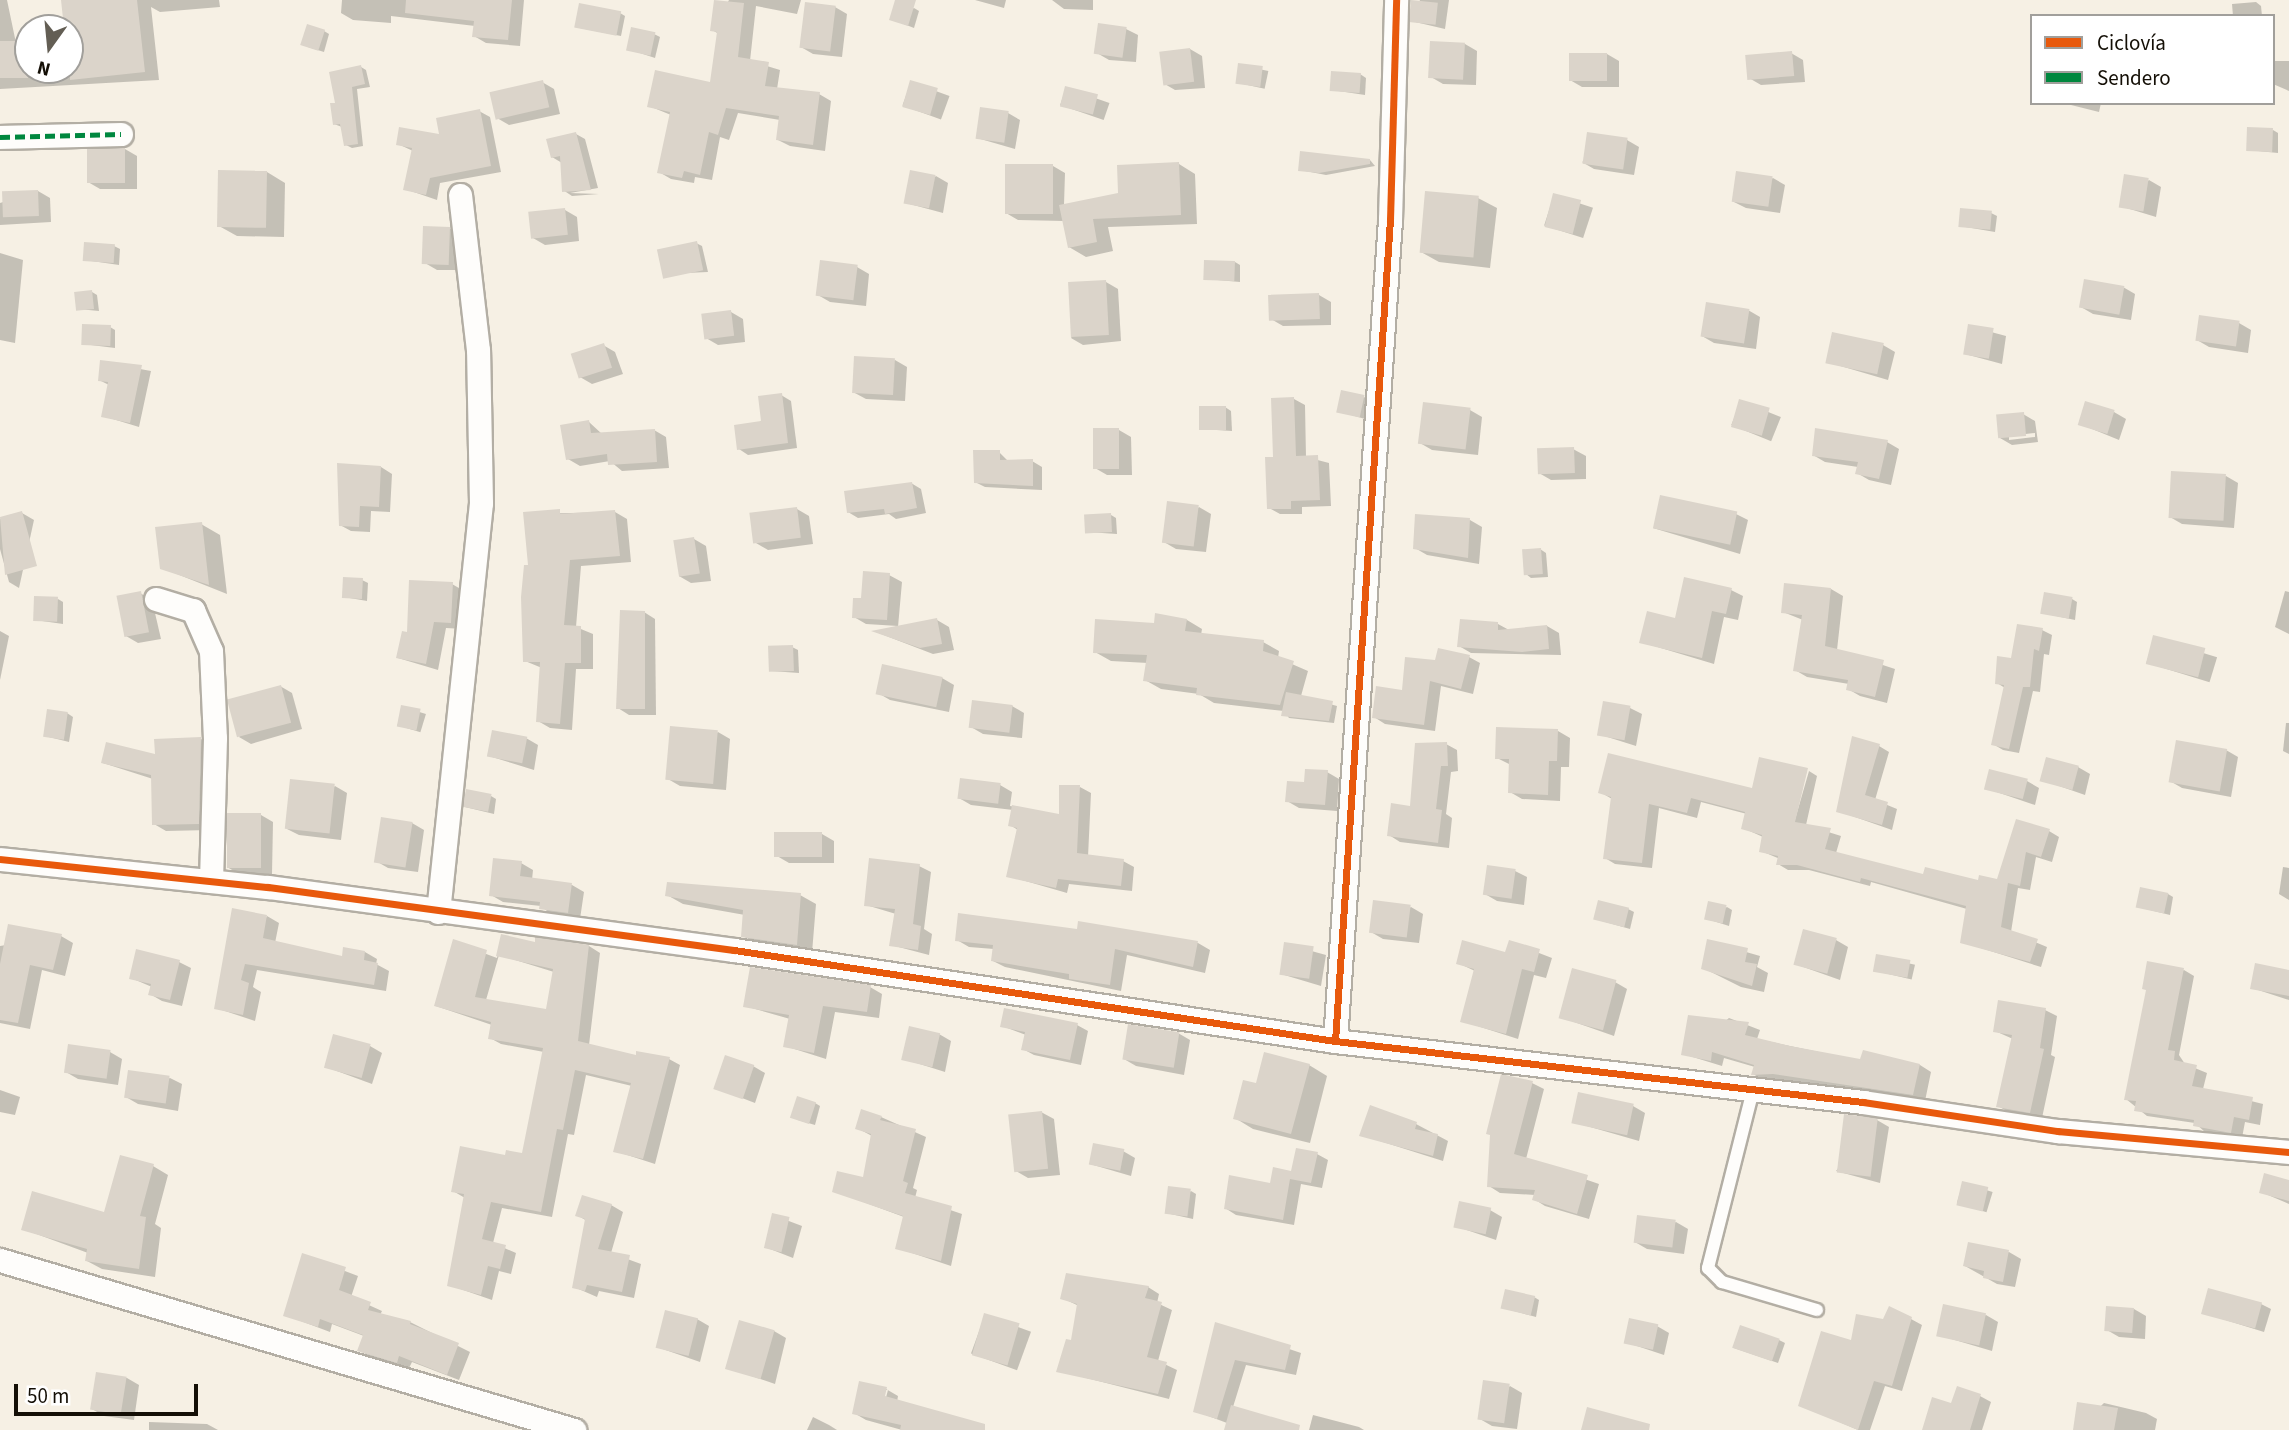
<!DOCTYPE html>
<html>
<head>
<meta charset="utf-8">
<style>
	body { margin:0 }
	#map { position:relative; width:2289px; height:1430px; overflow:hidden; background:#f6f0e4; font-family:"Source Sans 3",sans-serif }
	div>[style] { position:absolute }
	.shadow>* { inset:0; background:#0003; transform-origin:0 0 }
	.building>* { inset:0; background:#dbd4ca; transform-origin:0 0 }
	.roads { filter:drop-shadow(2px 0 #b3aea4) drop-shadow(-2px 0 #b3aea4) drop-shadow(0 2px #b3aea4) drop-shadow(0 -2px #b3aea4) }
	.lane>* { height:12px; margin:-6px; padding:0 6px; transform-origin:6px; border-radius:6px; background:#fefdfb }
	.street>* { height:23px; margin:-11.5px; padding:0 11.5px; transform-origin:11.5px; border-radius:11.5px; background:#fefdfb }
	.quiet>* { height:5px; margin-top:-2.5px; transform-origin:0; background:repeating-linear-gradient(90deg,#00873e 0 10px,transparent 0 15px) }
	.cycleway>* { height:7px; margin:-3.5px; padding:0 3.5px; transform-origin:3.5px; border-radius:3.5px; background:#e8590c }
	span { translate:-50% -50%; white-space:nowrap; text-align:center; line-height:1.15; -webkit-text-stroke:5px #fff; paint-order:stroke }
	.legend { position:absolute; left:2030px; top:14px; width:245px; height:91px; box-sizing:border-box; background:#fff; border:2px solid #a19f9b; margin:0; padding:9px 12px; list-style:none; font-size:21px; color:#140f06 }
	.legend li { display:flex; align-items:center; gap:14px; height:35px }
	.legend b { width:35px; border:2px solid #a19f9b }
	.north { position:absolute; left:14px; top:14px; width:70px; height:70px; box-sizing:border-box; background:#fff; border:2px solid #a19f9b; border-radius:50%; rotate:195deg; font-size:19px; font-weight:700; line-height:28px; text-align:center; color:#140f06 }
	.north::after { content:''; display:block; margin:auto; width:24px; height:32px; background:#635e54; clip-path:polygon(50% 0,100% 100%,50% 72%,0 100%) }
	.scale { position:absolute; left:14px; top:1384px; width:184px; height:32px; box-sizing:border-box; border:4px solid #140f06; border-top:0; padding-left:9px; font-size:21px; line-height:24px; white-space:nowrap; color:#140f06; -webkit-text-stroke:5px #fff; paint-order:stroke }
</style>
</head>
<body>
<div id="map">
	<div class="shadow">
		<div style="clip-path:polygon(0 0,7px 0,16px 43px,28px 42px,28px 70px,70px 70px,70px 28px,66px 28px,69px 0,219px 0,220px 7px,160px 12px,151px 7px,159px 80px,0 89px)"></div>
		<div style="clip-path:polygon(342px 0,524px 0,520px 46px,486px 43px,474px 36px,475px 26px,391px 16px,391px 23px,353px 20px,341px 13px)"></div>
		<div style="clip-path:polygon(729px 0,801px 0,797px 14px,756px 6px,750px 61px,780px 70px,777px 89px,819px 94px,831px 101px,825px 151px,790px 146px,778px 140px,780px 120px,738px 113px,729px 140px,720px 137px,712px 180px,695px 177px,694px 183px,671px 179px,659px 172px,671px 115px,649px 106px,711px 85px,719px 34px,712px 30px)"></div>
		<div style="clip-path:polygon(975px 0,1006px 0,1004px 8px)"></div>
		<div style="clip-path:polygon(1052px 0,1093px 0,1093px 10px,1064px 9px)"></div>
		<div style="clip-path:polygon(1420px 0,1449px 0,1445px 29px,1411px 21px)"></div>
		<div style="clip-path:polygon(2256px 2px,2261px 6px,2262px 16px,2233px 16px,2232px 4px)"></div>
		<div style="clip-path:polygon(835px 7px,847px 14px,842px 57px,813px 54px,801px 47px)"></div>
		<div style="clip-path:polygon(914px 8px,919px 11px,914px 28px,891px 19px)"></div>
		<div style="clip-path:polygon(620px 13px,625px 16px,621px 36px,575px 27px)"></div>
		<div style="clip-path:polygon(1126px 29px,1138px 35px,1136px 62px,1109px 60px,1097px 53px)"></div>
		<div style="clip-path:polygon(324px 31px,329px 34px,324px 52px,308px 47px)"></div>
		<div style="clip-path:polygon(654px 34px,660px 37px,655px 58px,628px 49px)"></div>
		<div style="clip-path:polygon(1432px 43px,1465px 44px,1477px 51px,1476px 85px,1443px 84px,1431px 77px)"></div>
		<div style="clip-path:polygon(1190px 49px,1202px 56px,1205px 88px,1175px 90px,1163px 83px)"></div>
		<div style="clip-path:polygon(1791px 53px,1803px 60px,1805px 82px,1761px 85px,1749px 78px)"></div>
		<div style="clip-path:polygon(1607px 54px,1619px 61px,1619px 87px,1582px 87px,1570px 80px)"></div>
		<div style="clip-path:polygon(2273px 61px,2289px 61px,2289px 91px,2273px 84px)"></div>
		<div style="left:1240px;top:65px;width:29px;height:18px;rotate:12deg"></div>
		<div style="clip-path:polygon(361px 67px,366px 70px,370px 87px,357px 89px,363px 146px,352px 148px,346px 145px,342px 127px,334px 124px,337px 104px)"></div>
		<div style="clip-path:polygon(1360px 74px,1366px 78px,1365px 95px,1332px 90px)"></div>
		<div style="clip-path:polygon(542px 82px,554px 89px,560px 114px,509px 125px,497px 118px)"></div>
		<div style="left:911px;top:82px;width:41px;height:25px;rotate:20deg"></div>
		<div style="left:1066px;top:88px;width:46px;height:18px;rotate:19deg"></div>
		<div style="clip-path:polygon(2063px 103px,2101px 103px,2099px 112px)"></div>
		<div style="clip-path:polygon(479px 111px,490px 117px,501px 172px,440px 183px,437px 200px,405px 189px,413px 151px,398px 144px,441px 136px)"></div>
		<div style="clip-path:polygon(1008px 113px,1020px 120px,1015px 149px,977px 138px)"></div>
		<div style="clip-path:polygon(2273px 130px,2278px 133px,2278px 153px,2248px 150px)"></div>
		<div style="clip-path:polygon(576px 134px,585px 139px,598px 188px,570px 193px,599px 194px,572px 196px,563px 190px,562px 163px,552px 157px)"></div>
		<div style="clip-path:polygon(1627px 140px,1639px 147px,1634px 175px,1594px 169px,1582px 162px)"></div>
		<div style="clip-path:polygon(125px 149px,137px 156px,137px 189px,100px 189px,88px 182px)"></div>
		<div style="clip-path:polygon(1370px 160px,1375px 166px,1326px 175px,1300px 170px)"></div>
		<div style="clip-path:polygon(1179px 164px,1195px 174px,1197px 224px,1108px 227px,1113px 251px,1086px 257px,1069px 247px,1064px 221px,1018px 220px,1006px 213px,1053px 166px,1065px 173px,1064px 205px,1120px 195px)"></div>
		<div style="clip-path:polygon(267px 172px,285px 183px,284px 237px,237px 236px,219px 226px)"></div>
		<div style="clip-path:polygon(936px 176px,948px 183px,943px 213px,906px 203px)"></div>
		<div style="clip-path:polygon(1773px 178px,1785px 185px,1780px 213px,1746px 208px,1734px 202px)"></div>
		<div style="clip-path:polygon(2149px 180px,2161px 187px,2156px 217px,2120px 206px)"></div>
		<div style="clip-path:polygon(38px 191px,50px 198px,51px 222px,0 225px,0 203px)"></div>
		<div style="left:1554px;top:195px;width:41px;height:32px;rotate:18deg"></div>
		<div style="clip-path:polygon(1478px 198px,1497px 208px,1490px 268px,1439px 262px,1421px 252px)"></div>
		<div style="clip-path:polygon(565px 210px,577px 217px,579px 241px,545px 245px,533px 238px)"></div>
		<div style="clip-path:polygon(1991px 213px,1997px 216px,1995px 232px,1960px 226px)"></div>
		<div style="clip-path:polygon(449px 228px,461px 235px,464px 270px,437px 270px,425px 263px)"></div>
		<div style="clip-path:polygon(696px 243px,702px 246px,708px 272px,662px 274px)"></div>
		<div style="clip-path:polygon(114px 246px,120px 249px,119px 265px,85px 260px)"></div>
		<div style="clip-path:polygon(0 253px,23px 260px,15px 343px,0 340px)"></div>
		<div style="clip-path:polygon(1235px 262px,1240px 265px,1240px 282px,1206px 279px)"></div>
		<div style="clip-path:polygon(857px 267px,869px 274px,866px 306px,830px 302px,818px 295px)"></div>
		<div style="clip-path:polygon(1106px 282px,1118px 289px,1121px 341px,1083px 345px,1071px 338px)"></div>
		<div style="clip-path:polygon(2123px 287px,2135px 294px,2131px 320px,2093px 314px,2081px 307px)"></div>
		<div style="clip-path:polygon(92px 292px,97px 295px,99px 311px,78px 309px)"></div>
		<div style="clip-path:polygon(1319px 295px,1331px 302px,1331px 325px,1283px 326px,1271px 319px)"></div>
		<div style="clip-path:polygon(1748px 310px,1760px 317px,1756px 349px,1714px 343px,1702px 336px)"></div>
		<div style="clip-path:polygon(731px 312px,743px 319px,745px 342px,718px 345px,706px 338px)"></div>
		<div style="clip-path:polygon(2239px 323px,2251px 330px,2248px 353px,2209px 347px,2197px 340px)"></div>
		<div style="clip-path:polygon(1969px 326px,2006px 336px,2002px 364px,1965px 354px)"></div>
		<div style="clip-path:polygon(110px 327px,115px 330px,115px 348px,83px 344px)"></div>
		<div style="clip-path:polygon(603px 345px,615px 352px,623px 374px,592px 384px,580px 377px)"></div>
		<div style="clip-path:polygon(1883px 345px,1895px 352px,1888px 380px,1827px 362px)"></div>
		<div style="clip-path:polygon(895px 360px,907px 367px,905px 401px,866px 399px,853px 392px)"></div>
		<div style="clip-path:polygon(102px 362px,151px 371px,139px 427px,103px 416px,109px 385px,99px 380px)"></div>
		<div style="clip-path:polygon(781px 395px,791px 401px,797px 448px,748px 455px,739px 449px)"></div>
		<div style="clip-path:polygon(1364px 397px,1369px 400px,1365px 419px,1338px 411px)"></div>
		<div style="clip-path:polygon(1294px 399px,1305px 405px,1306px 457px,1329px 463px,1331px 506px,1302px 507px,1302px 514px,1280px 514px,1269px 508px,1275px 458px)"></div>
		<div style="left:1741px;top:401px;width:43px;height:26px;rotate:22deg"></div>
		<div style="clip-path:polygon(1225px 407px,1231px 411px,1232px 431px,1201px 429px)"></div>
		<div style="clip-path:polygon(1470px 410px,1482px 417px,1478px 455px,1432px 450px,1420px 443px)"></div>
		<div style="clip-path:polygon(2114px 412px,2126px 419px,2119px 440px,2080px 424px)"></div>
		<div style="clip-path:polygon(evenodd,2023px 414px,2035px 421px,2038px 442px,2012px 445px,2000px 438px,2023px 414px,2035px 433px,2035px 437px,2009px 440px,2009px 436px,2035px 433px)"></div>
		<div style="clip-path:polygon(589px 422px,602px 434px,654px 430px,666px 437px,669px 468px,622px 471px,610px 461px,580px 466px,568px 459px)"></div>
		<div style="clip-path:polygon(1119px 430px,1131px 437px,1132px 475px,1107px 475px,1095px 468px)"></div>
		<div style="clip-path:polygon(1887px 442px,1899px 449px,1891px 485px,1869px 480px,1857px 473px,1858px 467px,1825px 462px,1813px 455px)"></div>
		<div style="clip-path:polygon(1573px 449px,1586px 456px,1586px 479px,1551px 480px,1539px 473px)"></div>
		<div style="clip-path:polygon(999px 452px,1008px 461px,1032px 461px,1042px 467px,1042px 490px,985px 487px,975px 482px)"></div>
		<div style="clip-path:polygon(339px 465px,381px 467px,392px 474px,390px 512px,371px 511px,370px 532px,351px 531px,340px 525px)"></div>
		<div style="clip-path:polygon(2226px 476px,2238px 483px,2234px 528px,2182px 524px,2170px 517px)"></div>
		<div style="clip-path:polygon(911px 483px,921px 489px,926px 513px,896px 519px,889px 514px,858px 518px,848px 512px)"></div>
		<div style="clip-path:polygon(1199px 507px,1211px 514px,1206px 552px,1176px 549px,1164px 542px)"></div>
		<div style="clip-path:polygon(797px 509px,809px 516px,813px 544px,768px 550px,756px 543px)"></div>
		<div style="clip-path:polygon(615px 512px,627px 519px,631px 562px,581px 566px,576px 627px,593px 634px,593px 669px,576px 669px,572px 730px,550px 728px,538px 721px,542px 668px,525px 661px,530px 567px,525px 514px)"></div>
		<div style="clip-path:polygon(22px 513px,34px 520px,19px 588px,9px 582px,0 549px,0 519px)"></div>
		<div style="clip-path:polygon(1736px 514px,1748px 520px,1740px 554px,1653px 528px)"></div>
		<div style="clip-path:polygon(1111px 515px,1116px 518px,1117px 534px,1087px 532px)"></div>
		<div style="clip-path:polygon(1470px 520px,1482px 527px,1479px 564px,1427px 555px,1415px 548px)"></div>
		<div style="clip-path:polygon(201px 524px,220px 535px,227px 594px,162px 568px)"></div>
		<div style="clip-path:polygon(694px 539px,706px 546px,711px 581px,691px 583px,679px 576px)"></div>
		<div style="clip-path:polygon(1540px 549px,1546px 553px,1548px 577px,1531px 578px,1526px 574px)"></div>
		<div style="clip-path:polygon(889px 575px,902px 582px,898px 627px,937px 620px,949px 627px,954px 650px,933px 654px,876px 632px,898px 626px,866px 624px,854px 617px,863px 600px)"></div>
		<div style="clip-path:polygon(362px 580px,368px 583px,367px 601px,344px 597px)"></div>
		<div style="clip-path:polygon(452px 584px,464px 591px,463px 629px,446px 628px,438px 670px,398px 658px)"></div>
		<div style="clip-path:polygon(1831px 589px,1843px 596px,1837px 650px,1895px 669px,1887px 703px,1860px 696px,1848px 689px,1849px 684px,1807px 677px,1795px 670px,1803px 620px,1783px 612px)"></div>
		<div style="clip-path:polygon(1731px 590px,1743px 596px,1738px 620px,1724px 617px,1714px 664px,1641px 642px)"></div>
		<div style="clip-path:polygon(2285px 591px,2289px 592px,2289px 634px,2275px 627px)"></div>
		<div style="clip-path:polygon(140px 593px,152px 600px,161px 639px,138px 643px,126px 636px)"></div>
		<div style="clip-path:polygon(58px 599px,63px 602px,63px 624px,35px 620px)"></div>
		<div style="clip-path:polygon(2072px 599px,2077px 602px,2075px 620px,2042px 613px)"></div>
		<div style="clip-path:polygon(644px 612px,655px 619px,656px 715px,629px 715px,618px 708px)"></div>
		<div style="clip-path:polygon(1187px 620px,1202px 629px,1201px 635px,1263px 642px,1279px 651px,1278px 658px,1308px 671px,1301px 696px,1337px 706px,1334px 723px,1289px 718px,1284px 711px,1214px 703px,1199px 694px,1161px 689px,1145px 680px,1148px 663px,1111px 661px,1095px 652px,1155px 624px)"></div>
		<div style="clip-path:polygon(1498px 624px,1509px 630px,1547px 626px,1559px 633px,1561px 655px,1471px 653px,1459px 646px)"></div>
		<div style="clip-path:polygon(2042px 630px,2052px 635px,2049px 655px,2044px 654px,2040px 692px,2033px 691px,2019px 753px,2003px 750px,1993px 744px,2005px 688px,1997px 683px)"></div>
		<div style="clip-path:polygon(0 631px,9px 636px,0 680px)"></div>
		<div style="left:2154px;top:638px;width:66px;height:26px;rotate:17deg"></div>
		<div style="clip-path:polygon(792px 647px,798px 650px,799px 673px,771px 671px)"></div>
		<div style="clip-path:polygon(1469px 657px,1480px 663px,1473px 694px,1441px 686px,1435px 731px,1385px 724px,1374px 717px,1437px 662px)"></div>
		<div style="clip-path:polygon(942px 678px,954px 685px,949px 712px,890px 700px,878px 693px)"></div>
		<div style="clip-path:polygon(280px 686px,292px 693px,302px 729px,251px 744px,239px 737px)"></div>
		<div style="clip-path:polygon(1012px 706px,1024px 713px,1022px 738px,983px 734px,971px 727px)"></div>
		<div style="left:403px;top:707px;width:24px;height:19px;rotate:17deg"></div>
		<div style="clip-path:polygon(1630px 708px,1642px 714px,1636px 746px,1598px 734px)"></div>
		<div style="clip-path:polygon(67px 713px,73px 717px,69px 742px,45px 736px)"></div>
		<div style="clip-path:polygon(2286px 723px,2289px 723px,2289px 754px,2283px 751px)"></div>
		<div style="clip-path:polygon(1558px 731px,1570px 738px,1569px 767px,1561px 767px,1560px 801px,1522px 799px,1510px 792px,1511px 765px,1497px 758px)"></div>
		<div style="clip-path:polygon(718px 732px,730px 739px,726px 790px,680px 786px,668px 779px)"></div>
		<div style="clip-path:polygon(526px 738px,538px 745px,534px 770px,489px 756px)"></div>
		<div style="clip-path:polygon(201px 739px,213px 746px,210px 830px,166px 831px,154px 824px,153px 779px,103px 763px,157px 756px)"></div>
		<div style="clip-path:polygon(1446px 744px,1457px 750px,1458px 771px,1451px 772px,1446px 814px,1452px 818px,1449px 848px,1400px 842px,1389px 835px,1411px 808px)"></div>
		<div style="clip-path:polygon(1879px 746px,1889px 752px,1875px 800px,1897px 809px,1892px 830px,1838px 811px)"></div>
		<div style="clip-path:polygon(2226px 750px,2238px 757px,2231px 797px,2182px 788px,2170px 781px)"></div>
		<div style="clip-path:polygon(1610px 755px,1753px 790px,1760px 759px,1807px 770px,1792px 830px,1809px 771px,1817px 776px,1806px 825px,1841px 836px,1836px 853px,1925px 877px,1926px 870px,1979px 882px,1981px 877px,1998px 881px,2017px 821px,2049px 831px,2059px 837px,2052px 862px,2036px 857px,2030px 890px,2018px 888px,2011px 932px,2047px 947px,2041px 967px,1962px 942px,1967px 909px,1871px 882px,1870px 886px,1809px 870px,1788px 870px,1778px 864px,1780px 859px,1761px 851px,1763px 837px,1743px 828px,1747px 814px,1701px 802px,1697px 818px,1659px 808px,1652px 868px,1615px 864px,1605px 858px,1612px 799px,1600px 792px)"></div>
		<div style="clip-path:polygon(2078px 767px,2090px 774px,2085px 795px,2042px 780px)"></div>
		<div style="clip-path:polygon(1327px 772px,1339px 779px,1337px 811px,1299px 808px,1287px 801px)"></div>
		<div style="clip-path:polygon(2027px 781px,2039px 788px,2035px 805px,1985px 788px)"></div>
		<div style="clip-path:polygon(1000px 785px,1012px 792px,1010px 806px,1060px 816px,1080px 787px,1091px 793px,1088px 857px,1123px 861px,1134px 867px,1132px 891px,1069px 884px,1067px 893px,1008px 876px,1018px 830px,1010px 825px,1013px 810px,971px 805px,959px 798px)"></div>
		<div style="clip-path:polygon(335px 786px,347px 793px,341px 840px,299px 835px,287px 829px)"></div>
		<div style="clip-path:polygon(491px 796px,496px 799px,494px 814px,465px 807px)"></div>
		<div style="clip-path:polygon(261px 815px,273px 822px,272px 874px,239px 874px,227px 867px)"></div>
		<div style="clip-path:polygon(412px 823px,424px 830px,418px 872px,388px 868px,376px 861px)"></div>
		<div style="clip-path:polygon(822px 834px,834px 841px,834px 863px,789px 863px,777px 856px)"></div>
		<div style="clip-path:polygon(521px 863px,533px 870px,532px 880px,572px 885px,584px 892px,580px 919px,553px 916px,541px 906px,503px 902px,491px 895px)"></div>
		<div style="clip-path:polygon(919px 866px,931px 872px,924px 929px,932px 934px,929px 955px,891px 945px,896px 914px,866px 905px)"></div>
		<div style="clip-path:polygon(2283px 867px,2289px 868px,2289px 900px,2279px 894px)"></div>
		<div style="clip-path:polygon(1515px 871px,1527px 877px,1524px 905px,1497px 901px,1485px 894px)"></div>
		<div style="clip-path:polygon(2168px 894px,2173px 897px,2170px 915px,2138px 907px)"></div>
		<div style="clip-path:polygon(667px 895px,800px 895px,816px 904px,812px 953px,759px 945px,743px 936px,745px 915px,683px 904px)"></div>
		<div style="clip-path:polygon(1411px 907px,1423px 914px,1419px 943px,1383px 939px,1371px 932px)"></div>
		<div style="clip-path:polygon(1727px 907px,1732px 910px,1729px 926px,1707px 919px)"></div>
		<div style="clip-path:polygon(1628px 909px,1634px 912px,1630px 929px,1595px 919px)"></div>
		<div style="clip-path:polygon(267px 916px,279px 923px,275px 943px,343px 958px,365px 952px,377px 959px,376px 964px,389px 971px,386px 991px,257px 970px,253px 987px,261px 992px,255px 1021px,216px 1008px)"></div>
		<div style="clip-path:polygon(1079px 923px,1198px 943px,1210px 950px,1205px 973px,1127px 955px,1121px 991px,1005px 967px,993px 961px,994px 949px,969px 947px,957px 940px,1078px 931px)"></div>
		<div style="clip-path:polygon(61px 936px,73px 943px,65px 976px,42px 970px,30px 1029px,0 1023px,0 946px)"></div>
		<div style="clip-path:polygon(evenodd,502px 936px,536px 944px,589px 946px,600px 953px,589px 1045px,637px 1057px,669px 1059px,680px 1065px,655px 1164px,615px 1151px,632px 1086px,586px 1075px,574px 1135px,568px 1134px,552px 1217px,502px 1208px,493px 1243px,516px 1253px,511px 1274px,499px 1271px,492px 1300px,449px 1285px,465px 1198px,453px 1191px,507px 1157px,523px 1155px,544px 1052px,501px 1044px,490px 1038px,492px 1025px,436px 1006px,454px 942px,497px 958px,502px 936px,499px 955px,554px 972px,547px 1011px,486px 1000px,499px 955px)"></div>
		<div style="clip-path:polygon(1836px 940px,1848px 947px,1840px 980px,1795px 964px)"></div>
		<div style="clip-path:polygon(1708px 941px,1760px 956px,1757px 967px,1768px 973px,1764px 992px,1741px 987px,1703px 968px)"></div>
		<div style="clip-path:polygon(1510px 942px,1552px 958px,1546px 978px,1534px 975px,1518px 1039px,1462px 1021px,1475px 971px,1458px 963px,1506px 954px)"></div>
		<div style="clip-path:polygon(1286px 944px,1326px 955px,1321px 986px,1281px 974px)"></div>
		<div style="left:1877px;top:956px;width:39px;height:15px;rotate:13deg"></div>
		<div style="clip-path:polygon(179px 962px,191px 968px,182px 1006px,162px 1001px,150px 994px,152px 987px,131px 978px)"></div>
		<div style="clip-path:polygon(2184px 970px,2194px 976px,2179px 1055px,2185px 1064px,2207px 1073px,2203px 1089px,2263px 1104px,2260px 1125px,2245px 1122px,2242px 1138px,2205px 1132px,2195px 1123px,2147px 1116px,2126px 1099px,2148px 990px)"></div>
		<div style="clip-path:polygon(2289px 972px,2289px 1000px,2252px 988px)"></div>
		<div style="clip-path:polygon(1615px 982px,1627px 989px,1614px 1036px,1560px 1017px)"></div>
		<div style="clip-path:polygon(870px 987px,882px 994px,879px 1018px,835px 1012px,826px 1059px,785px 1046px,790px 1019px,745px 1006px)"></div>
		<div style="clip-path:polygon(2045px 1010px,2057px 1016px,2051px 1055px,2055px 1057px,2042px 1118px,2010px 1113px,1998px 1106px,2013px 1039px,1995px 1031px)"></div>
		<div style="clip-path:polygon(1729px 1018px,1760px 1030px,1757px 1039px,1862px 1061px,1864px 1052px,1920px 1065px,1931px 1072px,1925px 1101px,1787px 1080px,1765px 1081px,1753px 1074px,1755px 1067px,1724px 1058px,1722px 1066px,1683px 1054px)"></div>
		<div style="clip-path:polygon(1077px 1025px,1088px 1031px,1081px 1065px,1034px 1055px,1023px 1049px,1026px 1035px,1002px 1026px)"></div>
		<div style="clip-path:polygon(1178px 1033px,1190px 1040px,1184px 1075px,1136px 1066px,1124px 1059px)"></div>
		<div style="clip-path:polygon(939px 1034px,951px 1041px,945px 1072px,904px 1059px)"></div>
		<div style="clip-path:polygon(370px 1046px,382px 1053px,372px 1084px,326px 1067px)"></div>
		<div style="clip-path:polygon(110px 1052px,122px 1059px,118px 1085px,78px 1079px,66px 1072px)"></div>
		<div style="clip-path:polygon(1309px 1065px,1327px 1076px,1310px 1143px,1253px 1129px,1235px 1118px,1258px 1085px)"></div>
		<div style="clip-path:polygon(753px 1066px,765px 1073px,755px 1103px,716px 1088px)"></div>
		<div style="clip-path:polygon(170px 1078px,182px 1084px,178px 1111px,138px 1104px,126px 1097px)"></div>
		<div style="clip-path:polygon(1532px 1083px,1544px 1089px,1526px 1159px,1599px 1184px,1589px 1219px,1545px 1206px,1534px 1199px,1535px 1195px,1500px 1193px,1489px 1186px)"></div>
		<div style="clip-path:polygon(0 1090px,20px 1097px,15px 1115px,0 1112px)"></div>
		<div style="clip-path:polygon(815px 1103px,820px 1106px,815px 1125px,798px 1120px)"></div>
		<div style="clip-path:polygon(1633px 1106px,1645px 1113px,1639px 1141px,1573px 1122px)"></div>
		<div style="clip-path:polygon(1041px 1112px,1054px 1119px,1060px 1175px,1028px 1178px,1016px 1171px)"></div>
		<div style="clip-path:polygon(881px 1117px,926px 1137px,913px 1188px,917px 1190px,915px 1198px,962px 1214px,951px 1266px,897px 1248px,904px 1217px,834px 1191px,865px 1179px,872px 1136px,857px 1128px)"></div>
		<div style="clip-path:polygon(1877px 1120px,1889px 1127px,1880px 1183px,1836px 1171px)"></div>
		<div style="clip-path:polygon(1416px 1124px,1448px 1141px,1443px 1161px,1361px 1135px)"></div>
		<div style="clip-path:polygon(1123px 1151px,1135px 1158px,1131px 1176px,1090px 1164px)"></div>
		<div style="clip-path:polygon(1317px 1154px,1328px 1160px,1322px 1188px,1301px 1184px,1294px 1225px,1236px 1215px,1225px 1208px,1292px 1173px)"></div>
		<div style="clip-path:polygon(153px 1166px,168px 1175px,155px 1224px,161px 1228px,155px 1277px,102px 1269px,87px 1261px,88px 1253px,23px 1229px,106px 1214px)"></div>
		<div style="clip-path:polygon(2289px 1182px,2289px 1204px,2261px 1192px)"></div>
		<div style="left:1963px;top:1183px;width:31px;height:21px;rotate:17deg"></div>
		<div style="clip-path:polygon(1191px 1191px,1196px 1194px,1193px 1219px,1166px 1213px)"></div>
		<div style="clip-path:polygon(611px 1205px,623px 1212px,611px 1253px,641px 1264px,634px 1298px,599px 1291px,597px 1297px,574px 1287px,587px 1221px,577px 1215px)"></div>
		<div style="clip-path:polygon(1490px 1210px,1502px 1217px,1496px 1240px,1455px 1226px)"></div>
		<div style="clip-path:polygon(773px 1215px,802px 1226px,793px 1258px,765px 1247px)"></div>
		<div style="clip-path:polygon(1676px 1222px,1688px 1229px,1684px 1254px,1647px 1249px,1635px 1242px)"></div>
		<div style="clip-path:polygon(2009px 1252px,2021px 1259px,2015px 1287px,1997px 1284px,1965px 1266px)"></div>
		<div style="clip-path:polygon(303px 1255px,358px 1276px,351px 1297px,382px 1311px,380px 1315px,410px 1322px,470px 1352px,459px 1380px,412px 1362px,409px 1368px,371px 1357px,359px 1350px,364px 1336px,332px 1324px,330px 1332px,285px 1315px)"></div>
		<div style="clip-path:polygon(1148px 1287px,1159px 1294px,1157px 1303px,1172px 1310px,1158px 1361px,1177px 1370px,1169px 1399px,1059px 1371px,1073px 1342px,1079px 1306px,1062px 1298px)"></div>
		<div style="clip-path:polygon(1534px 1297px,1539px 1300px,1536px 1317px,1503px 1308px)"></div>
		<div style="clip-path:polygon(2261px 1304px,2271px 1309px,2264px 1332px,2203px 1313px)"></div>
		<div style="clip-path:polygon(2134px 1309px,2146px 1316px,2145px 1339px,2119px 1337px,2107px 1330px)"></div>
		<div style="left:985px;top:1315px;width:49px;height:41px;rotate:20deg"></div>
		<div style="clip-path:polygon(1986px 1315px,1998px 1322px,1992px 1351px,1938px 1335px)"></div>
		<div style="clip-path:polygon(697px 1319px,709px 1326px,700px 1362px,657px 1347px)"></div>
		<div style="clip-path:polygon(1911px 1319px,1922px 1325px,1902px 1391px,1885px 1386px,1870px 1430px,1858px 1430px,1800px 1405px,1852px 1342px,1884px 1321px)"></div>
		<div style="clip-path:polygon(1216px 1324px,1301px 1353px,1296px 1375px,1246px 1365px,1233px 1407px,1275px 1430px,1226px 1430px,1227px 1423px,1195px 1411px)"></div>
		<div style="clip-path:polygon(1657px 1326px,1669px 1333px,1664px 1355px,1625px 1342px)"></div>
		<div style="clip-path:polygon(774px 1331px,786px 1338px,775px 1384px,728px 1368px)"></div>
		<div style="clip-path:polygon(1779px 1340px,1785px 1343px,1778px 1363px,1734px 1348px)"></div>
		<div style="clip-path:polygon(97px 1374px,127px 1378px,139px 1385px,134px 1420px,104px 1416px,92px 1409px)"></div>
		<div style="clip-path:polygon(evenodd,861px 1383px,886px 1389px,898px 1396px,897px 1402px,970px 1422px,982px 1430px,902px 1430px,866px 1420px,854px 1413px,861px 1383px,884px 1390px,888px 1390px,884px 1405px,881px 1404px,884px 1390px)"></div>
		<div style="clip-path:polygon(1510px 1386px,1522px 1393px,1517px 1429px,1492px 1426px,1480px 1419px)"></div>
		<div style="clip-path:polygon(1980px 1396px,1991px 1402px,1982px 1430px,1925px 1430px,1952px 1405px)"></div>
		<div style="clip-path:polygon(2104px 1403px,2146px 1413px,2157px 1419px,2155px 1430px,2075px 1430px)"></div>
		<div style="clip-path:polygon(1313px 1415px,1359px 1427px,1364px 1430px,1309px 1430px)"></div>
		<div style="clip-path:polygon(813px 1417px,829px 1425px,837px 1430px,807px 1430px)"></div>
		<div style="clip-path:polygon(149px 1422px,207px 1424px,218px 1430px,149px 1430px)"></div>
	</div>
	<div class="building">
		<div style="clip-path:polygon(61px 0,137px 0,145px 72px,70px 80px,70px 28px,64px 28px)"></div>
		<div style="clip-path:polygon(406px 0,512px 0,508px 40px,472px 37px,474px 21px,405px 13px)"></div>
		<div style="clip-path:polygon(714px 0,744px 3px,738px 57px,769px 62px,765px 86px,820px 92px,813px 145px,776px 140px,779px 116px,726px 108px,718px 135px,709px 132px,700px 175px,684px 171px,682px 178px,657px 173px,670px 112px,647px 107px,655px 70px,710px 82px,717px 32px,710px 31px)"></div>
		<div style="clip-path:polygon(895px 0,916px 0,908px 26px,889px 20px)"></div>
		<div style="left:1411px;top:0;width:27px;height:22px;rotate:6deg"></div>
		<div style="left:805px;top:2px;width:31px;height:46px;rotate:7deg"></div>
		<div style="left:579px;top:3px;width:43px;height:25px;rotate:11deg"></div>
		<div style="left:1098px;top:23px;width:29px;height:31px;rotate:8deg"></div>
		<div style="left:307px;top:24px;width:19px;height:22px;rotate:18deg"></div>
		<div style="left:631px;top:27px;width:25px;height:24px;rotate:12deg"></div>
		<div style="left:28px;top:41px;width:37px;height:28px;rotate:90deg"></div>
		<div style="left:1430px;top:41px;width:35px;height:37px;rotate:3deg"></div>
		<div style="left:1190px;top:48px;width:34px;height:31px;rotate:83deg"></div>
		<div style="left:1792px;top:51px;width:25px;height:47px;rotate:85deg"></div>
		<div style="left:1569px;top:53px;width:38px;height:28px"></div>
		<div style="left:1238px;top:63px;width:25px;height:21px;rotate:7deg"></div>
		<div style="clip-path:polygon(361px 65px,365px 84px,352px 87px,358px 144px,344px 146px,340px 124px,333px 125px,330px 103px,335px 103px,329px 72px)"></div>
		<div style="left:1331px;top:71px;width:30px;height:20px;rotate:4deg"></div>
		<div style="left:543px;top:80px;width:28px;height:55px;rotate:77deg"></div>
		<div style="left:910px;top:80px;width:29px;height:28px;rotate:16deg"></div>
		<div style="left:1065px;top:86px;width:34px;height:21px;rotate:14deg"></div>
		<div style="left:980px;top:107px;width:29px;height:32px;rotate:8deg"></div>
		<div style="clip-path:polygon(480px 109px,491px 166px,430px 178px,426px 195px,403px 190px,412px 148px,396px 145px,399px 127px,439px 134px,436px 118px)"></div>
		<div style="left:2247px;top:127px;width:26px;height:24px;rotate:2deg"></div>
		<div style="clip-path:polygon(576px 132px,591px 190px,562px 192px,560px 156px,551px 158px,546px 139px)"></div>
		<div style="left:1587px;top:132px;width:41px;height:32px;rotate:8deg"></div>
		<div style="left:125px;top:147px;width:36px;height:38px;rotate:90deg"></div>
		<div style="clip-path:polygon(1300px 151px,1370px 159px,1370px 164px,1319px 173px,1298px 171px)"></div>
		<div style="clip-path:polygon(1179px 162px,1181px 215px,1093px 219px,1097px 242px,1068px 248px,1059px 205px,1118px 193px,1117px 165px)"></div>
		<div style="left:1005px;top:164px;width:48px;height:50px"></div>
		<div style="left:218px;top:170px;width:49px;height:57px;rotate:1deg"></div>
		<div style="left:910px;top:170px;width:26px;height:34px;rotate:11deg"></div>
		<div style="left:1736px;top:171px;width:37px;height:31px;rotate:8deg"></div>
		<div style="left:2124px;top:174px;width:25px;height:34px;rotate:9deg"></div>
		<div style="left:38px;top:190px;width:26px;height:36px;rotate:88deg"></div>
		<div style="left:1425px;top:191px;width:54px;height:62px;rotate:5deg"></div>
		<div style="left:1553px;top:193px;width:29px;height:35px;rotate:14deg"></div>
		<div style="left:565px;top:208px;width:27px;height:37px;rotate:84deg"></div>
		<div style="left:1960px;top:208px;width:32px;height:19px;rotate:5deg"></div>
		<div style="left:423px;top:226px;width:27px;height:38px;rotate:2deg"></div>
		<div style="left:697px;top:241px;width:30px;height:41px;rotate:78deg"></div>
		<div style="left:84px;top:242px;width:31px;height:19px;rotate:4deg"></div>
		<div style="left:820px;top:260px;width:38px;height:36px;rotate:7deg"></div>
		<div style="left:1204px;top:260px;width:31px;height:20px;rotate:2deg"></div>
		<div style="left:2084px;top:279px;width:41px;height:29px;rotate:10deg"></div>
		<div style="left:1106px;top:280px;width:55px;height:38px;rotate:87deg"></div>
		<div style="left:92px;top:290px;width:19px;height:18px;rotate:84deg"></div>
		<div style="left:1319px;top:293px;width:26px;height:51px;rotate:88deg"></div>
		<div style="left:1706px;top:302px;width:44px;height:35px;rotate:9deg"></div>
		<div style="left:731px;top:310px;width:26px;height:30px;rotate:83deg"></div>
		<div style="left:2199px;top:315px;width:41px;height:26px;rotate:8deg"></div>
		<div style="left:82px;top:324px;width:29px;height:21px;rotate:2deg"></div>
		<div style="left:1968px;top:324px;width:26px;height:31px;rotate:9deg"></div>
		<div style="left:1832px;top:332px;width:53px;height:32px;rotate:12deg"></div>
		<div style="left:604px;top:343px;width:26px;height:35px;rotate:72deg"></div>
		<div style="left:854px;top:356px;width:41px;height:37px;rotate:3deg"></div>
		<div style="clip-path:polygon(100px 360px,142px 365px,130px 423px,101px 417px,108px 382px,98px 381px)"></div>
		<div style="left:1341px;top:390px;width:24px;height:23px;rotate:12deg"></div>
		<div style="clip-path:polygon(782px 393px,788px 443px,737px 450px,734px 425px,761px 421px,758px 396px)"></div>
		<div style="clip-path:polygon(1294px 397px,1296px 456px,1318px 455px,1320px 500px,1291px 501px,1291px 509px,1267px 509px,1265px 457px,1273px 457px,1271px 398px)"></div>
		<div style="left:1739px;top:399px;width:32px;height:29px;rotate:16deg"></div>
		<div style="left:2085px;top:401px;width:31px;height:25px;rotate:17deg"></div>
		<div style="left:1423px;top:402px;width:48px;height:42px;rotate:7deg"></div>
		<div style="left:1199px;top:406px;width:27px;height:24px"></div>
		<div style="left:2024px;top:412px;width:24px;height:28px;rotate:85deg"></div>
		<div style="clip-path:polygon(589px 420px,591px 433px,655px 429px,657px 462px,608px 465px,607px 454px,566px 460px,560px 425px)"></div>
		<div style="left:1093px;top:428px;width:26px;height:41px"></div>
		<div style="clip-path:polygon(1815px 428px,1888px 440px,1879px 479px,1855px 474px,1858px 462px,1812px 456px)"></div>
		<div style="left:1574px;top:447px;width:26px;height:37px;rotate:88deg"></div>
		<div style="clip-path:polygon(973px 450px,1000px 450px,1000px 460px,1033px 459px,1033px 486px,974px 483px)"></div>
		<div style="clip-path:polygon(337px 463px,381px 466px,379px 507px,360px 506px,359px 527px,339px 526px)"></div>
		<div style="left:2171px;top:471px;width:55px;height:47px;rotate:3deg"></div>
		<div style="clip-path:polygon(912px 482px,917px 508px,885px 514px,884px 509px,847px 513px,844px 491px)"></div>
		<div style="left:1660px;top:495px;width:79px;height:34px;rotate:12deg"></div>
		<div style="left:1167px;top:501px;width:32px;height:42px;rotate:7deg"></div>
		<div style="left:797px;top:507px;width:31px;height:48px;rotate:83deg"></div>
		<div style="clip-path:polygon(560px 509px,560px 514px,615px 510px,620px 556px,570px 560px,564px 625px,581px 626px,581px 663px,565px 663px,560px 724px,536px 722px,540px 662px,523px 662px,521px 597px,524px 565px,528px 565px,523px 512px)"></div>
		<div style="clip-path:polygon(22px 511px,37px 566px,5px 575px,0 517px)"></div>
		<div style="left:1111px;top:513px;width:19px;height:27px;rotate:87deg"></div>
		<div style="clip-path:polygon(1415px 514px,1470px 518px,1468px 558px,1413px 549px)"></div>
		<div style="clip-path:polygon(202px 522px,209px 585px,160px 569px,155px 527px)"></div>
		<div style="left:694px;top:537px;width:37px;height:21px;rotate:81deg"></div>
		<div style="left:1541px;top:548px;width:26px;height:19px;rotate:86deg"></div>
		<div style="clip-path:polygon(863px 571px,890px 573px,887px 620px,852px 618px,853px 598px,861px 598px)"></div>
		<div style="left:343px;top:577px;width:20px;height:21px;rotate:3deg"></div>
		<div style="clip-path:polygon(1684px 577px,1732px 588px,1726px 614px,1712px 611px,1702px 658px,1639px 643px,1647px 611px,1675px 618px)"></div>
		<div style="clip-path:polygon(409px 580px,453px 582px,451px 623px,434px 622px,426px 664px,396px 658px,402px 631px,407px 632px)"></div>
		<div style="clip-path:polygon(1784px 583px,1831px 588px,1825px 646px,1884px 660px,1875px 697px,1846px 690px,1848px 680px,1793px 671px,1802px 615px,1781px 613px)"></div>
		<div style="left:141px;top:591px;width:42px;height:25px;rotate:79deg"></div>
		<div style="left:2044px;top:592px;width:29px;height:22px;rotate:10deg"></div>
		<div style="left:34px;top:596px;width:24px;height:25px;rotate:2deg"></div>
		<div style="clip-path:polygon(620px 610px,645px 611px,645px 709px,616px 709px)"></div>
		<div style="clip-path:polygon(1155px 613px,1187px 619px,1185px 631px,1264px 640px,1263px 651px,1294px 661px,1280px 705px,1196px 695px,1197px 688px,1143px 681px,1147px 655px,1093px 653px,1095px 619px,1154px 623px)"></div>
		<div style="clip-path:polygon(937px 618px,942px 644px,920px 648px,871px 631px)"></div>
		<div style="clip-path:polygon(1460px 619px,1498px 622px,1498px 630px,1547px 625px,1549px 649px,1522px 652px,1457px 647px)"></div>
		<div style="clip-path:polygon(2017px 624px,2043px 628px,2039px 651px,2034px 649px,2030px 687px,2023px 687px,2009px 749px,1991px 745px,2004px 685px,1995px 684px,1997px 656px,2011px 658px)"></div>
		<div style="left:2153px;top:635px;width:54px;height:30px;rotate:14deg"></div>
		<div style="left:793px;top:645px;width:26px;height:25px;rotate:88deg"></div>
		<div style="clip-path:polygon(1438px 648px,1470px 655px,1461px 689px,1430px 681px,1424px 725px,1372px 718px,1376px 686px,1402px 690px,1405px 657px,1435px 660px)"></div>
		<div style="left:882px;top:664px;width:62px;height:31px;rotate:12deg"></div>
		<div style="left:281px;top:685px;width:39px;height:56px;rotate:75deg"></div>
		<div style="clip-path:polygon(1286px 692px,1333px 701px,1329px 721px,1281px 716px)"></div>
		<div style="left:972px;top:700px;width:41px;height:28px;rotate:7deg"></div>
		<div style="left:1603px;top:701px;width:28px;height:35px;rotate:10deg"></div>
		<div style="left:401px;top:705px;width:20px;height:22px;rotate:11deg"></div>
		<div style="left:47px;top:709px;width:21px;height:28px;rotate:8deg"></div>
		<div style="left:670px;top:726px;width:48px;height:54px;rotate:5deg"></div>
		<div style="clip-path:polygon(1496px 727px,1558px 729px,1557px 761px,1549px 761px,1548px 795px,1508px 793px,1509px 759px,1495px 759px)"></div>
		<div style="left:492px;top:730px;width:36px;height:27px;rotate:11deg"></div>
		<div style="clip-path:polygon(1852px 736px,1880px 744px,1865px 795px,1888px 802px,1882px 825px,1836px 812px)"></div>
		<div style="clip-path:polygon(201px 737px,199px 824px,152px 825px,151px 775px,101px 763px,106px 742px,155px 754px,154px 739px)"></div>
		<div style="left:2176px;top:740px;width:52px;height:43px;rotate:10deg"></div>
		<div style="clip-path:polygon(1447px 742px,1448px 766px,1441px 766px,1436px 809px,1442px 810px,1438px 843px,1387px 836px,1391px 803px,1410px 806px,1415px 743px)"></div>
		<div style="clip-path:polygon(1608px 753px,1752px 788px,1759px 757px,1808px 768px,1795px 822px,1831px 828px,1825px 849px,1923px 874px,1925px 867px,1978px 880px,1979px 875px,1997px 879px,2016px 819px,2050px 829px,2041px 857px,2026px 852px,2020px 886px,2008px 883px,2001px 927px,2038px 939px,2030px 962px,1960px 943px,1966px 906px,1861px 878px,1860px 882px,1797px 865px,1776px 865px,1778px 856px,1759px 852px,1762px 835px,1741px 829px,1745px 812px,1691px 798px,1687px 813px,1649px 804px,1642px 863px,1603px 859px,1611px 797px,1598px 793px)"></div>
		<div style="left:2046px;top:757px;width:34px;height:25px;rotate:15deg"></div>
		<div style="clip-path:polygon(1305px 769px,1328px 770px,1325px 805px,1285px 802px,1287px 781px,1304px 782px)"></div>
		<div style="left:1989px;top:769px;width:40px;height:21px;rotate:14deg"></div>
		<div style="left:960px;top:778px;width:41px;height:21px;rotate:7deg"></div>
		<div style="left:290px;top:779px;width:45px;height:50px;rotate:6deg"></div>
		<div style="clip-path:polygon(1059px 785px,1080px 785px,1077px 853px,1124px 859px,1121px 886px,1058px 879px,1056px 888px,1006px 877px,1017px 828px,1008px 826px,1012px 805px,1059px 814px)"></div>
		<div style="left:466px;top:789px;width:26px;height:18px;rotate:11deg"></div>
		<div style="left:227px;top:813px;width:34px;height:55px"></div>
		<div style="left:381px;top:817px;width:32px;height:46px;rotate:9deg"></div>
		<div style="left:774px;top:832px;width:48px;height:25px"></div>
		<div style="clip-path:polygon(493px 858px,522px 861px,520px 876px,572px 883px,568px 913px,539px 909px,540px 902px,489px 896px)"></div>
		<div style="clip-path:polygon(869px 858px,920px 864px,913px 924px,921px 926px,918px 950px,889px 946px,895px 909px,864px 906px)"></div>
		<div style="left:1487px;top:865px;width:29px;height:30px;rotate:8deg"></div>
		<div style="clip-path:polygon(667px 882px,801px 893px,797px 945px,741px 937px,743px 910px,665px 896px)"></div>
		<div style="left:2140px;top:887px;width:29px;height:21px;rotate:12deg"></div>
		<div style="left:1373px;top:900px;width:38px;height:33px;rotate:7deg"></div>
		<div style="left:1598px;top:900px;width:32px;height:20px;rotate:14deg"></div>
		<div style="left:1708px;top:901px;width:19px;height:19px;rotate:12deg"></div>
		<div style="clip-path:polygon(232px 908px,267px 915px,263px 938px,342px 956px,343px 947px,365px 951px,364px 960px,378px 963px,374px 985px,245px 964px,241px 980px,249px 983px,243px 1015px,214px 1009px)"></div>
		<div style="clip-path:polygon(958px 913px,1077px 929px,1078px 921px,1198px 941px,1193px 967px,1115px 949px,1110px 985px,1069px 979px,1069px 974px,991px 961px,993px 945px,955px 941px)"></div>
		<div style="clip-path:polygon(8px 924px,62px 934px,53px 970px,30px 965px,18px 1023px,0 1020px,0 964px)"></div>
		<div style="left:1803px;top:929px;width:35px;height:37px;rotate:15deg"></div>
		<div style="clip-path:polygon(501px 934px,535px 942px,535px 937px,589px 945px,578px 1041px,636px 1055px,636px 1051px,670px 1057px,643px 1159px,613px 1152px,631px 1083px,575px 1070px,563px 1130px,557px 1129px,541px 1212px,491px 1202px,482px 1239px,506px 1245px,500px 1269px,488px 1266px,481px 1295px,447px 1286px,464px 1194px,451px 1192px,460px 1146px,505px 1155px,506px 1150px,522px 1153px,543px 1048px,488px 1039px,491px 1022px,434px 1006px,453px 939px,487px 950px,475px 997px,546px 1009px,553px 969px,496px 956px)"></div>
		<div style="clip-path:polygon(1707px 939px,1748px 948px,1745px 962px,1757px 964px,1752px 986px,1701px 969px)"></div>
		<div style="clip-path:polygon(1462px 940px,1505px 952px,1509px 940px,1540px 949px,1534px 972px,1522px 969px,1506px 1034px,1460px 1022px,1474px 969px,1456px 964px)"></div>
		<div style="left:1284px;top:942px;width:30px;height:33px;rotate:8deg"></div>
		<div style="clip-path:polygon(136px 949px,180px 960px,170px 1000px,148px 995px,151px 984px,129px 979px)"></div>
		<div style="left:1876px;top:954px;width:35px;height:18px;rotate:10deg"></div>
		<div style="clip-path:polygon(2147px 961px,2184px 968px,2168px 1050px,2175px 1051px,2174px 1060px,2197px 1065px,2192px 1086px,2253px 1097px,2249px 1120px,2234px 1117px,2231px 1133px,2193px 1126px,2194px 1120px,2134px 1111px,2136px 1101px,2124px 1100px,2146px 990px,2142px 989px)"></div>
		<div style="clip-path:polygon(2255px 963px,2289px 970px,2289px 996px,2250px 989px)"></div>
		<div style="clip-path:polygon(750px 967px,871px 985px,867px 1012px,823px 1006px,814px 1053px,783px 1047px,789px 1015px,743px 1007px)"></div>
		<div style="left:1572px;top:968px;width:46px;height:52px;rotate:15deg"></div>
		<div style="clip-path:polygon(1998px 1000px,2046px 1008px,2040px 1048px,2044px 1049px,2030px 1113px,1996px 1107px,2012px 1035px,1993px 1032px)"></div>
		<div style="clip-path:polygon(1004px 1008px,1078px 1023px,1070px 1060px,1021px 1050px,1025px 1032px,1000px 1027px)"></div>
		<div style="clip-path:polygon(1688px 1015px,1749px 1022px,1745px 1035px,1790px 1046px,1860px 1059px,1863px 1050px,1920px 1064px,1913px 1095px,1773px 1074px,1751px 1075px,1754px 1065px,1712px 1052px,1711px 1061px,1681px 1055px)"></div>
		<div style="left:1128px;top:1024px;width:52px;height:36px;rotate:9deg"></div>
		<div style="left:909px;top:1026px;width:32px;height:35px;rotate:13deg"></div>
		<div style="left:333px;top:1034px;width:39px;height:35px;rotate:15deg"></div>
		<div style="left:68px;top:1044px;width:43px;height:29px;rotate:8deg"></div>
		<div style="clip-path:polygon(1264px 1052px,1310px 1064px,1291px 1134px,1233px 1119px,1243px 1080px,1256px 1083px)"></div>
		<div style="left:725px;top:1055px;width:31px;height:36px;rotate:19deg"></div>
		<div style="left:128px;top:1070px;width:42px;height:28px;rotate:8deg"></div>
		<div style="clip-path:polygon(1501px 1074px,1533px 1081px,1514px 1154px,1588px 1175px,1577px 1214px,1532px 1200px,1535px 1190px,1487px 1187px,1490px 1135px,1486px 1134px)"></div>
		<div style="left:1578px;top:1092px;width:57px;height:32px;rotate:12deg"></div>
		<div style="left:797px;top:1096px;width:20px;height:23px;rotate:18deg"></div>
		<div style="clip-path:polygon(1370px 1105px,1417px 1122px,1415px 1129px,1438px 1134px,1433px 1156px,1359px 1136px)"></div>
		<div style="clip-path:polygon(861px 1109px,882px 1116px,880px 1120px,916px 1129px,903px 1181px,908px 1183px,905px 1193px,952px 1206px,941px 1261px,895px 1249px,903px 1216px,832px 1192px,837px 1171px,863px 1177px,871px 1134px,855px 1129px)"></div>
		<div style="left:1042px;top:1111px;width:58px;height:34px;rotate:84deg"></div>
		<div style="left:1844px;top:1114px;width:34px;height:59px;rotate:7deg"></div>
		<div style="left:1093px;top:1143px;width:32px;height:22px;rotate:11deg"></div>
		<div style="clip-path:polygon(1296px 1148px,1318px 1152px,1311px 1183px,1290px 1179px,1283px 1220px,1224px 1209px,1229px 1175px,1270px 1183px,1273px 1167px,1291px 1171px)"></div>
		<div style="clip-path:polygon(120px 1155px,154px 1164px,140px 1216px,146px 1217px,139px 1269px,85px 1261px,87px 1249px,21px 1230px,32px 1191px,104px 1212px)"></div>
		<div style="clip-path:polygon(2264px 1173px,2289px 1180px,2289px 1201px,2259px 1193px)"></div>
		<div style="left:1962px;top:1181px;width:27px;height:25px;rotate:13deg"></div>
		<div style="left:1168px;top:1186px;width:23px;height:28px;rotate:7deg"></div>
		<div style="clip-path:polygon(582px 1195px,612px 1204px,598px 1249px,630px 1255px,622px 1292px,587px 1285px,585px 1291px,572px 1288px,585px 1219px,575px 1216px)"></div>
		<div style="left:1459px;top:1201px;width:33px;height:27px;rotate:12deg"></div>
		<div style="left:772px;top:1213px;width:18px;height:36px;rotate:13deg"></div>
		<div style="left:1637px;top:1215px;width:39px;height:28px;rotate:7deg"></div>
		<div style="clip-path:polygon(1968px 1242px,2009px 1250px,2003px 1282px,1983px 1278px,1984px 1271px,1963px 1266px)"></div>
		<div style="clip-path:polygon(302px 1253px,346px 1267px,339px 1290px,371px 1302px,368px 1310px,411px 1321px,410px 1324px,459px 1343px,447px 1375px,399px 1356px,397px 1363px,357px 1351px,363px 1335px,320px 1319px,318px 1327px,283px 1316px)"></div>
		<div style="clip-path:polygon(1066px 1273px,1149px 1286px,1145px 1298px,1162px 1302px,1147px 1357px,1167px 1362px,1158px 1394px,1056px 1372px,1066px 1339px,1071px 1340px,1077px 1304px,1060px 1299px)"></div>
		<div style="left:2208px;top:1288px;width:56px;height:27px;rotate:15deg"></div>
		<div style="left:1505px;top:1289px;width:31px;height:20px;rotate:13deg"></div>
		<div style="left:1943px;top:1304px;width:44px;height:33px;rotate:12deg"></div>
		<div style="clip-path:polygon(1889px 1306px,1912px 1317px,1892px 1386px,1874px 1381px,1858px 1430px,1798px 1406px,1821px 1331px,1851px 1340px,1856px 1314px,1883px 1319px)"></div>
		<div style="left:2106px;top:1306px;width:28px;height:25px;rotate:4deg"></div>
		<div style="left:665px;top:1310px;width:34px;height:39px;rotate:14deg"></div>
		<div style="left:984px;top:1313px;width:37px;height:44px;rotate:16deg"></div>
		<div style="left:1629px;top:1318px;width:30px;height:26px;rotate:12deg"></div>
		<div style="left:739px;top:1320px;width:37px;height:51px;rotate:16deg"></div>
		<div style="clip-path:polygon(1215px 1322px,1291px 1345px,1285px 1370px,1235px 1360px,1217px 1419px,1193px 1412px)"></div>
		<div style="left:1740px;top:1325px;width:42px;height:24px;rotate:19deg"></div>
		<div style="left:96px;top:1372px;width:31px;height:38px;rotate:9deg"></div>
		<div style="left:1483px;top:1380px;width:27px;height:40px;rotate:8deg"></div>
		<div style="clip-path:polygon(859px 1381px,887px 1387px,885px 1396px,985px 1424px,985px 1430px,900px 1430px,901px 1425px,852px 1414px)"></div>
		<div style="clip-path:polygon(1957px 1386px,1981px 1394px,1970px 1430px,1922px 1430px,1932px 1397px,1951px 1403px)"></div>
		<div style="clip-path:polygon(2077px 1402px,2118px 1408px,2114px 1430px,2073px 1430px)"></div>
		<div style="clip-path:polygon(1231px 1405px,1300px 1425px,1299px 1430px,1224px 1430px)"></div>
		<div style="clip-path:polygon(1587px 1407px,1650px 1424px,1649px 1430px,1581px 1430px)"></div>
	</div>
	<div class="roads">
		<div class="lane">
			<div style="left:1753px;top:1090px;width:184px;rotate:104.2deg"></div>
			<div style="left:1708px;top:1268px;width:20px;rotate:45deg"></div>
			<div style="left:1722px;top:1282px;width:99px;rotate:16.4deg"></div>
		</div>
		<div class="street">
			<div style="left:0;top:137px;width:121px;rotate:-1.4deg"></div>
			<div style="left:156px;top:599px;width:39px;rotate:17deg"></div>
			<div style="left:193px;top:610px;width:45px;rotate:66.3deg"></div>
			<div style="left:211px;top:651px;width:87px;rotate:87.4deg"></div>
			<div style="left:215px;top:738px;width:143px;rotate:91.6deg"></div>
			<div style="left:0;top:859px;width:269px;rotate:6deg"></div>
			<div style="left:268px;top:887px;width:470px;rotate:7.7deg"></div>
			<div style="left:734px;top:950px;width:608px;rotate:8.61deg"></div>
			<div style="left:1335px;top:1041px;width:532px;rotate:6.59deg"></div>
			<div style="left:1863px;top:1102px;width:197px;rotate:8.5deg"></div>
			<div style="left:2058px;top:1131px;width:232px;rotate:5.2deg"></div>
			<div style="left:438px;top:912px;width:411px;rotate:-84deg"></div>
			<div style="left:481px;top:503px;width:153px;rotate:-91.1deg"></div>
			<div style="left:478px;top:350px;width:156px;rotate:-96.6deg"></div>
			<div style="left:1335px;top:1041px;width:823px;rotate:-86.17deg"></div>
			<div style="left:1390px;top:220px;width:220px;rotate:-88.4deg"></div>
			<div style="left:0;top:1260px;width:599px;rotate:16.5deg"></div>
		</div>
	</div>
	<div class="quiet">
		<div style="left:0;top:137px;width:121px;rotate:-1.4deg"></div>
	</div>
	<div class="cycleway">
		<div style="left:0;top:859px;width:269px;rotate:6deg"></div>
		<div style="left:268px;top:887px;width:470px;rotate:7.7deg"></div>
		<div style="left:734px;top:950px;width:608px;rotate:8.61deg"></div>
		<div style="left:1335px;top:1041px;width:532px;rotate:6.59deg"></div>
		<div style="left:1863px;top:1102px;width:197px;rotate:8.5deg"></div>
		<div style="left:2058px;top:1131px;width:232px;rotate:5.2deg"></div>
		<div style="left:1335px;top:1041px;width:823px;rotate:-86.17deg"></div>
		<div style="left:1390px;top:220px;width:220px;rotate:-88.4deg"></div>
	</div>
	<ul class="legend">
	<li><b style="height:9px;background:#e8590c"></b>Ciclovía</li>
	<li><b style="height:9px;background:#00873e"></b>Sendero</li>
	</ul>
	<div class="north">N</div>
	<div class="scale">50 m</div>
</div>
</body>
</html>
